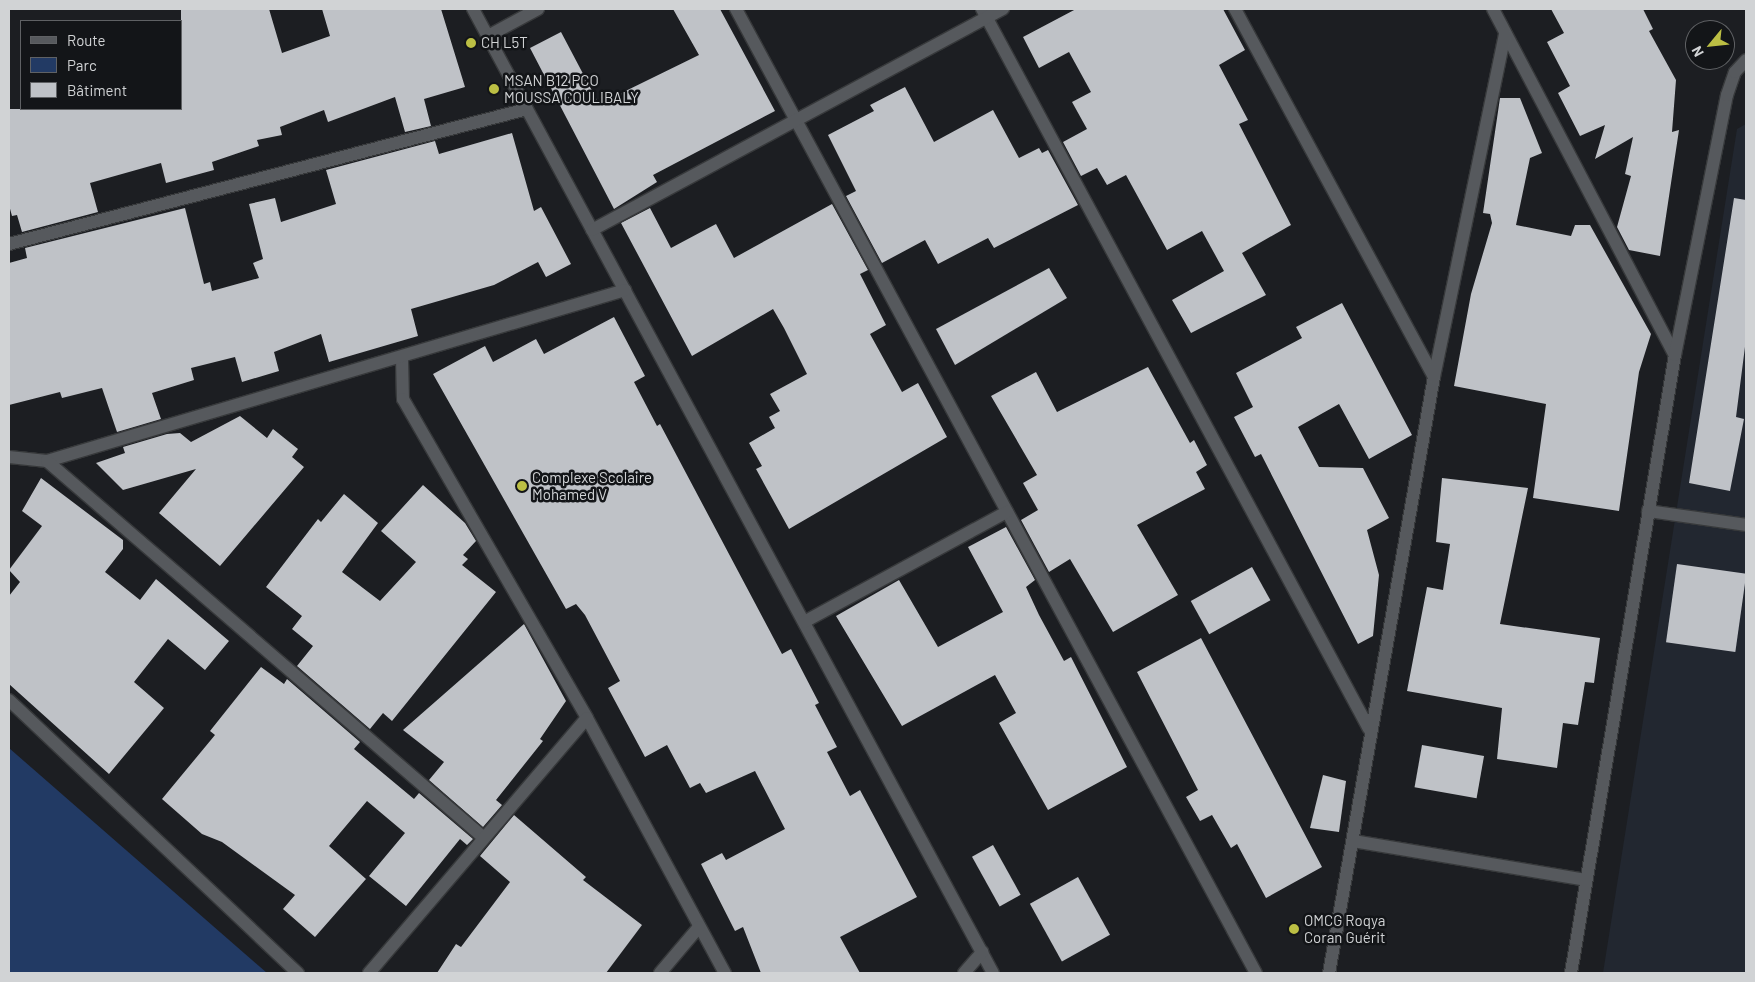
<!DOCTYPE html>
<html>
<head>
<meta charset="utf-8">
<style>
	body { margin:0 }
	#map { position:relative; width:1755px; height:982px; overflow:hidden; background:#1c1e22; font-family:Barlow,sans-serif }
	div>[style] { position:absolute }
	.built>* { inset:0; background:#222730 }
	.green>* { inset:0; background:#223a64 }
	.building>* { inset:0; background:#bfc2c7; transform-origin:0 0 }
	.roads { filter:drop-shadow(1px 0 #37393b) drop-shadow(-1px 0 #37393b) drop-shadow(0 1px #37393b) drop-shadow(0 -1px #37393b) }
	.street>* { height:12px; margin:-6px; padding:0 6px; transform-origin:6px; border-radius:6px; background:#56595d }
	.dots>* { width:14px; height:14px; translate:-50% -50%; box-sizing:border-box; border:2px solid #131518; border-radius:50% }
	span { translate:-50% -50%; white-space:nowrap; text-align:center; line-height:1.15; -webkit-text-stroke:5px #131518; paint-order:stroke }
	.poi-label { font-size:15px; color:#d1d3d5 }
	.left { translate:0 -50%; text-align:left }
	.frame { position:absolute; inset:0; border:10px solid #d1d3d5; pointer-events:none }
	.legend { position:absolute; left:20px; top:20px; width:162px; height:90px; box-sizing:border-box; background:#131518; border:1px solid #5f6164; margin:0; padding:6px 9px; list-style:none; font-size:15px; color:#d1d3d5 }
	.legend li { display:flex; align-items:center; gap:10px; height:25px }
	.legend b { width:25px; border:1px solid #5f6164 }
	.north { position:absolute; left:1685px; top:20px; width:50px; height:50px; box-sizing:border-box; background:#131518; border:1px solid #5f6164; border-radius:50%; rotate:242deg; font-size:14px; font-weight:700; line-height:20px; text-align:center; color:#d1d3d5 }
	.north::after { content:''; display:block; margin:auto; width:18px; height:22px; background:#bcbf44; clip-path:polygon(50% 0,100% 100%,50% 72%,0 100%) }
</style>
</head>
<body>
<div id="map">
	<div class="built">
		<div style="clip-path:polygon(1746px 124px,1746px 973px,1603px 973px,1737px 129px)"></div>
	</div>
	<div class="green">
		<div style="clip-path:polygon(9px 748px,267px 973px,9px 973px)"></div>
	</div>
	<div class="building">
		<div style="clip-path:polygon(181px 9px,269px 9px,282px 53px,330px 36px,322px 9px,441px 9px,465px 87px,424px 99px,431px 126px,405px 132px,395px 97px,328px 122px,324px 110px,280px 127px,282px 135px,257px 140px,259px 146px,212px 162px,214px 170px,166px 183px,161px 163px,90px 183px,98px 212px,22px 232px,17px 215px,12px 216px,9px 205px,9px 109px,181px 109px)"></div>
		<div style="clip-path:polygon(673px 9px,720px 9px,775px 111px,653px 175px,657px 182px,614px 209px,530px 48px,561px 32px,599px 104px,699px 55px)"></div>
		<div style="clip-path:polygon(1076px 9px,1223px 9px,1245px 50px,1219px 65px,1248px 120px,1239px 124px,1291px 225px,1242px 253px,1266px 295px,1191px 333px,1172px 300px,1224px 271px,1202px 231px,1167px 250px,1126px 175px,1107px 185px,1097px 168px,1081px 176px,1063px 142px,1087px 129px,1072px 102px,1091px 92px,1069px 52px,1039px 68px,1023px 37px)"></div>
		<div style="clip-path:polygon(1551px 9px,1643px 9px,1653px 29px,1649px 31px,1676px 80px,1672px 132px,1679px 130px,1660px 256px,1629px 250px,1617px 227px,1631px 176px,1625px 174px,1633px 137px,1595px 159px,1605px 125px,1580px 136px,1558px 93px,1570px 86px,1547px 42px,1564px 33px)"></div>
		<div style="clip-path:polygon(905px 87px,934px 142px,993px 110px,1019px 158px,1039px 148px,1042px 153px,1048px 150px,1078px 205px,994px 248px,988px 238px,938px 264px,925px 240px,882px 263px,846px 196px,856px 191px,828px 135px,874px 111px,870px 105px)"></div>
		<div style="clip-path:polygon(1500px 98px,1520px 98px,1542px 153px,1530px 158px,1516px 225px,1571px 236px,1575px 225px,1590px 225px,1651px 334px,1639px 372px,1619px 511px,1533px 498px,1546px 404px,1454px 386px,1471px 294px,1492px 223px,1490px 214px,1483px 213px)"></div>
		<div style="clip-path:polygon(512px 133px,534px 211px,541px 207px,571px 264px,546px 277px,538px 262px,494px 285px,411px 309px,418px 336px,329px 362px,321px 334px,274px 352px,279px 371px,242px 382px,235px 357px,191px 368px,194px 380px,152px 393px,161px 419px,117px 432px,102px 388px,62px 398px,60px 392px,9px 405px,9px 263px,27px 258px,25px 248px,185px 208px,204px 284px,210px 282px,212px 291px,259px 278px,253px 263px,263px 259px,249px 204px,275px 198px,281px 222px,336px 204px,326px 170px,435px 141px,439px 154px)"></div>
		<div style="clip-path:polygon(1734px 198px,1746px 200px,1746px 339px,1736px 417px,1744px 419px,1730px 491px,1689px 483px)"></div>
		<div style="clip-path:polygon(832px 204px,868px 270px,860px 274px,886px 325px,870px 334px,902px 392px,918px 383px,947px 437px,789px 529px,756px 469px,762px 466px,749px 443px,775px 428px,769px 417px,780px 411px,770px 394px,807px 374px,784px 328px,773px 309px,692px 356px,621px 223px,650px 208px,671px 248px,716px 224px,734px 258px)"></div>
		<div style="clip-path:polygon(1049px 268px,1067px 298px,955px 365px,936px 329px)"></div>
		<div style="clip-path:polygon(1342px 303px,1412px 435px,1369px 459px,1339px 404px,1298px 427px,1319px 467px,1363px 468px,1389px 518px,1367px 530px,1379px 575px,1373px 636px,1358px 644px,1261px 454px,1255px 457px,1234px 417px,1253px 407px,1236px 373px,1302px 338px,1296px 327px)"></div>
		<div style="clip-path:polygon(614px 317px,645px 376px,634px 382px,657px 426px,660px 424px,782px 654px,791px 649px,819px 703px,815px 705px,837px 747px,827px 752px,850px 796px,860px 790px,917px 897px,840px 937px,860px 973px,761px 973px,743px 927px,735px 931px,701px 864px,722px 853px,726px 860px,785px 829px,755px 771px,706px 793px,700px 783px,690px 788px,667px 745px,645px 757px,608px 688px,620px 681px,585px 615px,576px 604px,566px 609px,433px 374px,485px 346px,493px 362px,536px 339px,544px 354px)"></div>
		<div style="clip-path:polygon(1148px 367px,1190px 443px,1194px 440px,1207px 465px,1196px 472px,1205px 489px,1137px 525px,1178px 595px,1113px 632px,1070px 559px,1049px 572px,1021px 520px,1038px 510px,1023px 483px,1037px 475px,991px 396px,1036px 372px,1057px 412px)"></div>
		<div style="clip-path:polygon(240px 416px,267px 438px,273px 429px,298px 449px,292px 457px,304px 467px,220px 566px,159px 513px,196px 469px,123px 490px,96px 463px,125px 453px,123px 447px,167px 434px,180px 433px,191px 442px)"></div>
		<div style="clip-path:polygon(41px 478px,123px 540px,123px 549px,105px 572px,140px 600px,156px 579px,229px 641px,205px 670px,168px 639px,134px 682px,164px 708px,109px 774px,9px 684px,9px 596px,20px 582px,9px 570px,42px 526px,22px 511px)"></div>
		<div style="clip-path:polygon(1442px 478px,1528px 488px,1500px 624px,1600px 638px,1594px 683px,1585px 682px,1578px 725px,1563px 723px,1557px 768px,1497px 759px,1502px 708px,1407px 691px,1427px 587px,1443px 590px,1450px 544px,1436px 542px)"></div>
		<div style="clip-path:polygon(423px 485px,465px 523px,476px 541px,463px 555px,468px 559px,462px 565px,496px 592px,392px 721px,383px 713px,370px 729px,297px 666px,313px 646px,292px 629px,302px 616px,266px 587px,318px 519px,321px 522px,344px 494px,378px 523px,342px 572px,380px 601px,416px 562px,381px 531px)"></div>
		<div style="clip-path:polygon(1006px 527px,1035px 580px,1026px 587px,1039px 615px,1064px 661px,1071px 657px,1127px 767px,1048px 810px,999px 723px,1016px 713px,995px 675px,902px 726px,836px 616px,899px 580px,938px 647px,1003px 612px,968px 547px)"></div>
		<div style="left:1677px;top:564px;width:70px;height:79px;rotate:8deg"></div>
		<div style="left:1252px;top:567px;width:38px;height:70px;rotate:61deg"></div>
		<div style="clip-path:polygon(524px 624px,566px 701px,540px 739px,543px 741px,496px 800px,502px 805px,483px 827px,429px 780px,444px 762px,403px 730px)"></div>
		<div style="clip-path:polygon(1201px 638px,1322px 867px,1266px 898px,1237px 844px,1231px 848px,1212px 815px,1200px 821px,1186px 797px,1198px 790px,1137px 672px)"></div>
		<div style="clip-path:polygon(261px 667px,284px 684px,287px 679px,360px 742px,354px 749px,414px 799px,419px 793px,473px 839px,467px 845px,460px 839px,406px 906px,369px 876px,405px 833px,367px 801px,329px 846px,366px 879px,315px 937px,283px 909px,295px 895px,222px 842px,202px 834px,162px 799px,215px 735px,210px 731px)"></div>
		<div style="left:1422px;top:745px;width:63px;height:43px;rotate:10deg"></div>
		<div style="clip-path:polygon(1323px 775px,1346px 781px,1339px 832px,1310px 828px)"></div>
		<div style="clip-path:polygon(514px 815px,586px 877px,583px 880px,642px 925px,606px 973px,437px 973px,456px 944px,461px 947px,510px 882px,480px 856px)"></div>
		<div style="left:993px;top:845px;width:57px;height:24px;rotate:61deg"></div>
		<div style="left:1078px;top:877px;width:66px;height:55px;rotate:61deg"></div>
	</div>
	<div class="roads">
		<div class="street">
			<div style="left:473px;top:9px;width:1095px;rotate:61.66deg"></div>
			<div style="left:736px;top:9px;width:1095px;rotate:61.66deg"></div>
			<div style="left:982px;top:9px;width:817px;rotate:61.74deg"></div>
			<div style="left:1235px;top:9px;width:418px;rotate:61.6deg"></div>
			<div style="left:1493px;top:9px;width:391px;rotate:62.3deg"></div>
			<div style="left:488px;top:36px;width:57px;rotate:-28.4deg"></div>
			<div style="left:592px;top:230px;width:467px;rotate:-28.3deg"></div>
			<div style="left:9px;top:244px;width:535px;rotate:-14.61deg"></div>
			<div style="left:402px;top:359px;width:40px;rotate:88.6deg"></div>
			<div style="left:403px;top:399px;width:368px;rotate:60deg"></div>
			<div style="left:587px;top:718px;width:290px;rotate:61.6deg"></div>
			<div style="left:9px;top:457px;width:38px;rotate:6deg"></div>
			<div style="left:47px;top:461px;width:603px;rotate:-16.48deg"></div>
			<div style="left:47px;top:461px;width:577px;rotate:40.78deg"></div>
			<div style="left:1648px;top:511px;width:99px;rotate:8.1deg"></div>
			<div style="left:804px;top:622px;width:231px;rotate:-28.5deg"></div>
			<div style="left:9px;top:700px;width:398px;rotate:43.4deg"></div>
			<div style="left:1353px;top:841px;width:236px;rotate:9.5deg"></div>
			<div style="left:369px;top:973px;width:335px;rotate:-49.5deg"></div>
			<div style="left:660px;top:973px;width:60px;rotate:-49.7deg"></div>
			<div style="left:964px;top:973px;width:28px;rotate:-49deg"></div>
			<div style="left:1329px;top:973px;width:605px;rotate:-80.01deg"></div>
			<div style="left:1434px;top:377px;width:351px;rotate:-78.3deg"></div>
			<div style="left:1571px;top:973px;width:627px;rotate:-80.45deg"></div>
			<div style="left:1675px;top:355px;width:265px;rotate:-78.7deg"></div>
			<div style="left:1727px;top:95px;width:24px;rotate:-71deg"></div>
			<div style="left:1735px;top:72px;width:16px;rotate:-47deg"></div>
		</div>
	</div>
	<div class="dots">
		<div style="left:471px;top:43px;background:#bcbf44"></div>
		<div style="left:494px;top:89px;background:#bcbf44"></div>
		<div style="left:522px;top:486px;background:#bcbf44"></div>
		<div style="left:1294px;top:929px;background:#bcbf44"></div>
	</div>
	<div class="poi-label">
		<span class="left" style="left:481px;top:43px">CH L5T</span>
		<span class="left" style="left:504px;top:89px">MSAN B12 PCO<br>MOUSSA COULIBALY</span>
		<span class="left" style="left:532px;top:486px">Complexe Scolaire<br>Mohamed V</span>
		<span class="left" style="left:1304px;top:929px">OMCG Roqya<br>Coran Guérit</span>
	</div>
	<div class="frame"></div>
	<ul class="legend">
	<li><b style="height:6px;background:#56595d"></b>Route</li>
	<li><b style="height:14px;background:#223a64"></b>Parc</li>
	<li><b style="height:14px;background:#bfc2c7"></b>Bâtiment</li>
	</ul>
	<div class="north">N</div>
</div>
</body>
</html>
